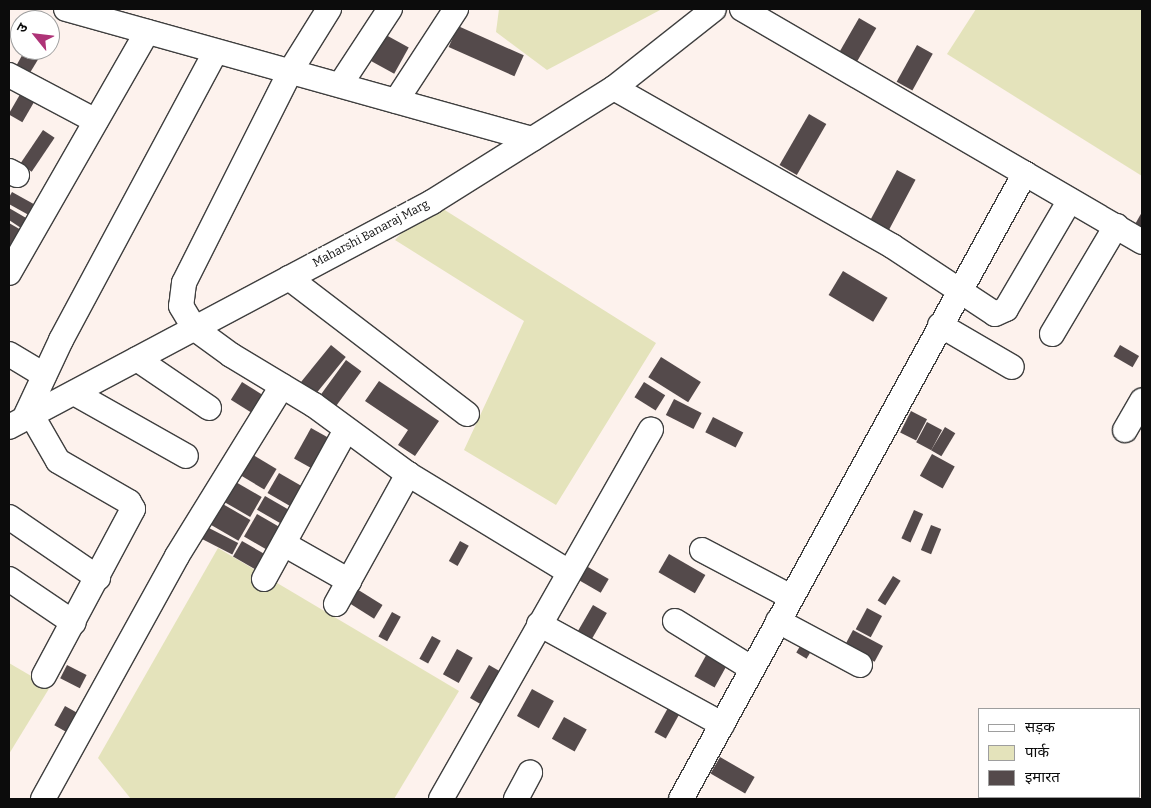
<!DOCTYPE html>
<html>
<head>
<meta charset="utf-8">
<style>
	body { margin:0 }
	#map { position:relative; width:1151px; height:808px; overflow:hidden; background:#fdf2ed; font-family:Bitter,"Noto Sans Devanagari",serif }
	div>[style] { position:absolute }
	.green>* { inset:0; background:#e4e3bb }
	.building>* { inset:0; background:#544a4b; transform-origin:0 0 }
	.roads { filter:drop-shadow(1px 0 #3f3f3f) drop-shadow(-1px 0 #3f3f3f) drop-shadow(0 1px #3f3f3f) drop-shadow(0 -1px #3f3f3f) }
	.minor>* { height:24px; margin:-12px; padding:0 12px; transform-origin:12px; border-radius:12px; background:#fff }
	span { translate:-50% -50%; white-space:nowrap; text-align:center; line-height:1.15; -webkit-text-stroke:5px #fff; paint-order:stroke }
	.street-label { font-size:12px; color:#0c0c0c }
	.frame { position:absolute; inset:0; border:10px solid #0c0c0c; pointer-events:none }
	.legend { position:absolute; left:978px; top:708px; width:162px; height:90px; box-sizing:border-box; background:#fff; border:1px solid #9e9e9e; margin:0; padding:6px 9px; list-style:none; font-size:15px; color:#0c0c0c }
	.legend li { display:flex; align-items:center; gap:10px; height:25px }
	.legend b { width:25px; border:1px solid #9e9e9e }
	.north { position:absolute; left:10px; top:10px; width:50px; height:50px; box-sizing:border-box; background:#fff; border:1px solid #9e9e9e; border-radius:50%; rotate:299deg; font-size:14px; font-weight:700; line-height:20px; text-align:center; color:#0c0c0c }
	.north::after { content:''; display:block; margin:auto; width:18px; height:22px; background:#ae3377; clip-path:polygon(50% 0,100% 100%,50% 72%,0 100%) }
</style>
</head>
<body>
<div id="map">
	<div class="green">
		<div style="clip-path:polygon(499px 9px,662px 9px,547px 70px,496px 32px)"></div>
		<div style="clip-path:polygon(976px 9px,1142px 9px,1142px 176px,947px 54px)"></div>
		<div style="clip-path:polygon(432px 202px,656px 343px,556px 505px,464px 450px,524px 321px,395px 240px)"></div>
		<div style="clip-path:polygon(218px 548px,459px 691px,394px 799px,131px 799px,98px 758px)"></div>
		<div style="clip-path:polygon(9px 663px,50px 687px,9px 754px)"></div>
	</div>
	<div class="building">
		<div style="left:859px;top:18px;width:20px;height:40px;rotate:30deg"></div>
		<div style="left:458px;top:26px;width:72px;height:23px;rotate:24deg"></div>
		<div style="left:386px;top:35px;width:26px;height:30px;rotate:29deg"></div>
		<div style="left:917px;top:45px;width:18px;height:42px;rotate:29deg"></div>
		<div style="clip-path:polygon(25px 50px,42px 53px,28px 76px,15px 68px)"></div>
		<div style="left:26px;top:84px;width:16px;height:35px;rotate:30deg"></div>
		<div style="left:809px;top:114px;width:20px;height:59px;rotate:30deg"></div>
		<div style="left:43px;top:130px;width:14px;height:41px;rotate:34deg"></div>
		<div style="left:897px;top:170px;width:21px;height:59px;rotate:28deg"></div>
		<div style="left:12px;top:192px;width:33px;height:12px;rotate:29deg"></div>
		<div style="clip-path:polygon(9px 208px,33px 222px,27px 232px,9px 220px)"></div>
		<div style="clip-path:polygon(1142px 212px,1142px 231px,1134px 226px)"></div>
		<div style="clip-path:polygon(9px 223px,28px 234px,18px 250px,9px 245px)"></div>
		<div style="left:843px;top:271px;width:52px;height:28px;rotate:31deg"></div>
		<div style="left:331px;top:345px;width:19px;height:48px;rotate:39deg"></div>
		<div style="left:1120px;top:345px;width:22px;height:13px;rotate:30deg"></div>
		<div style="left:661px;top:357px;width:47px;height:24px;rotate:32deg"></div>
		<div style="left:346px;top:360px;width:19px;height:47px;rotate:36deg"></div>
		<div style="clip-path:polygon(379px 381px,439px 421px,415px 456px,398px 445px,408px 430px,365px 401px)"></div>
		<div style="left:242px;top:382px;width:31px;height:21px;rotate:32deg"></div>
		<div style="left:644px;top:382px;width:25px;height:18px;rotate:32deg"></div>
		<div style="left:674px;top:399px;width:31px;height:18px;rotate:27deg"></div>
		<div style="left:911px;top:411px;width:18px;height:24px;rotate:27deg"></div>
		<div style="left:713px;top:417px;width:34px;height:17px;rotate:27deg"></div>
		<div style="left:927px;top:422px;width:17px;height:23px;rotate:28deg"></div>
		<div style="left:945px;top:427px;width:12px;height:27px;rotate:31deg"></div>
		<div style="left:311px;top:428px;width:21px;height:35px;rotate:29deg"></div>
		<div style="left:250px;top:453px;width:31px;height:24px;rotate:31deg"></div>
		<div style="left:932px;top:454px;width:26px;height:25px;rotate:29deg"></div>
		<div style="left:279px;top:473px;width:34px;height:23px;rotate:30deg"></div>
		<div style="left:234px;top:481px;width:32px;height:23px;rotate:30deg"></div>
		<div style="left:265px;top:496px;width:34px;height:16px;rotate:30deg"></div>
		<div style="left:221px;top:503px;width:34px;height:24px;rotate:30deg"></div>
		<div style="left:914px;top:510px;width:10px;height:31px;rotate:24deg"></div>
		<div style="left:257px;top:514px;width:32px;height:26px;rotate:30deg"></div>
		<div style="left:931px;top:525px;width:11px;height:27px;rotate:22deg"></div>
		<div style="left:207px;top:527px;width:35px;height:13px;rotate:27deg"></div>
		<div style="left:242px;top:541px;width:34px;height:18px;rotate:30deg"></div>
		<div style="left:460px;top:541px;width:10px;height:23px;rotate:29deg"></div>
		<div style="left:669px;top:554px;width:42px;height:21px;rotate:30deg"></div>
		<div style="left:581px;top:563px;width:32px;height:16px;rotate:30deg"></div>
		<div style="left:893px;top:576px;width:9px;height:29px;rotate:32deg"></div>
		<div style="left:352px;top:586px;width:36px;height:16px;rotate:32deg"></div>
		<div style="left:593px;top:605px;width:16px;height:35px;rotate:30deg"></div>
		<div style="left:867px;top:608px;width:17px;height:24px;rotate:28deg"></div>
		<div style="left:392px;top:612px;width:10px;height:28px;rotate:29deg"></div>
		<div style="left:853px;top:630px;width:34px;height:18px;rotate:28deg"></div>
		<div style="left:432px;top:636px;width:10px;height:26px;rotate:29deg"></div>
		<div style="left:805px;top:638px;width:12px;height:17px;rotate:31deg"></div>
		<div style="left:457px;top:649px;width:18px;height:29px;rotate:29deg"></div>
		<div style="left:709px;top:650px;width:23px;height:30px;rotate:29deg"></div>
		<div style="left:67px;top:665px;width:22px;height:15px;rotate:27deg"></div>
		<div style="left:489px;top:665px;width:22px;height:38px;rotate:30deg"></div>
		<div style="left:532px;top:689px;width:25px;height:31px;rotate:29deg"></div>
		<div style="left:65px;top:706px;width:21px;height:22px;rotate:29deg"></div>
		<div style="left:669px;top:706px;width:13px;height:30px;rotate:29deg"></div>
		<div style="left:564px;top:717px;width:26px;height:25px;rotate:29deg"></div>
		<div style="left:720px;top:757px;width:40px;height:19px;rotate:30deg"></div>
		<div style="left:1009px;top:797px;width:45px;height:2px"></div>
	</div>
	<div class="roads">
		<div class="minor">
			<div style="left:66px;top:9px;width:484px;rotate:15.6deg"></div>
			<div style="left:329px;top:9px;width:72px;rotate:121.9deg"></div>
			<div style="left:291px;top:70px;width:238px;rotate:116.7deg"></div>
			<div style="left:184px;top:283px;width:23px;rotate:97deg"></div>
			<div style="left:181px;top:306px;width:26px;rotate:59deg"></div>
			<div style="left:194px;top:328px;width:46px;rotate:36.1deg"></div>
			<div style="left:231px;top:355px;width:97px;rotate:31.1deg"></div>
			<div style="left:314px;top:405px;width:117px;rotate:36.3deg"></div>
			<div style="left:408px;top:474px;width:188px;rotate:31.3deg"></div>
			<div style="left:742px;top:9px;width:463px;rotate:30.2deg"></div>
			<div style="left:9px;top:75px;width:98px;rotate:27.9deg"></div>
			<div style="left:340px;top:85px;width:91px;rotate:-56.7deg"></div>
			<div style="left:614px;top:88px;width:320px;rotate:29.6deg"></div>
			<div style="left:892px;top:246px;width:123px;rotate:33.4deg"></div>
			<div style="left:995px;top:314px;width:12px;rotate:-24deg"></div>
			<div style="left:1006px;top:309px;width:126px;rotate:-59.6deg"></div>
			<div style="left:396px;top:101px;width:110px;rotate:-56.9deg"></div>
			<div style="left:9px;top:171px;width:9px;rotate:27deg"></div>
			<div style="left:9px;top:273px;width:278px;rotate:-60.2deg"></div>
			<div style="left:289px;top:278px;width:224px;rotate:37.4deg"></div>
			<div style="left:940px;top:325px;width:83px;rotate:30.3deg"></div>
			<div style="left:1052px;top:334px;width:126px;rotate:-59.3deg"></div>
			<div style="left:9px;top:354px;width:41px;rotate:31deg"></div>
			<div style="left:137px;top:359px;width:87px;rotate:34.2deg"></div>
			<div style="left:76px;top:394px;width:126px;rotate:29.4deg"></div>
			<div style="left:31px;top:414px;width:54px;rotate:60.1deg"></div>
			<div style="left:58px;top:461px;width:82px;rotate:30deg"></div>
			<div style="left:129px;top:502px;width:8px;rotate:60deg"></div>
			<div style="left:133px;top:509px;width:189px;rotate:118.1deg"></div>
			<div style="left:25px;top:417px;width:85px;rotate:-64.9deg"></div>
			<div style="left:61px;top:340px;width:326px;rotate:-61.8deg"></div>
			<div style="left:9px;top:427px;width:479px;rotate:-28deg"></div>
			<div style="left:432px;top:202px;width:215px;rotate:-32.1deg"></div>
			<div style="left:614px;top:88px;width:127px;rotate:-38.3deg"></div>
			<div style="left:1125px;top:430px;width:34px;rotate:-60deg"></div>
			<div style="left:9px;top:517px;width:108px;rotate:34.4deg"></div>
			<div style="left:284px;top:544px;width:75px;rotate:29.6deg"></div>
			<div style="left:702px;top:550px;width:101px;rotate:27.8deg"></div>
			<div style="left:9px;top:579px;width:78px;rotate:34.1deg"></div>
			<div style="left:264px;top:579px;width:170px;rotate:-61.2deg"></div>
			<div style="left:336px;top:604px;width:149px;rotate:-61deg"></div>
			<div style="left:675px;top:621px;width:89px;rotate:31.7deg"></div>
			<div style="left:778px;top:621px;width:93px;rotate:28.2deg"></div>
			<div style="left:539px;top:624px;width:209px;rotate:28.7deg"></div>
			<div style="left:43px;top:799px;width:277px;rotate:-61.1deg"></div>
			<div style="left:177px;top:556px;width:200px;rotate:-58.3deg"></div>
			<div style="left:441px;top:799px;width:425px;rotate:-60.4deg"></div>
			<div style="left:516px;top:799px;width:30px;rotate:-62deg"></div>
			<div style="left:681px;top:799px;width:714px;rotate:-61.21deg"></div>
		</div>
	</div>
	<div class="street-label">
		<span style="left:371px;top:234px;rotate:-28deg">Maharshi Banaraj Marg</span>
	</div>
	<div class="frame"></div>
	<ul class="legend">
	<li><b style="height:6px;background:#fff"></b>सड़क</li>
	<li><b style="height:14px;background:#e4e3bb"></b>पार्क</li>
	<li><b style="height:14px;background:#544a4b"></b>इमारत</li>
	</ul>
	<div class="north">उ</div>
</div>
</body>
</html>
